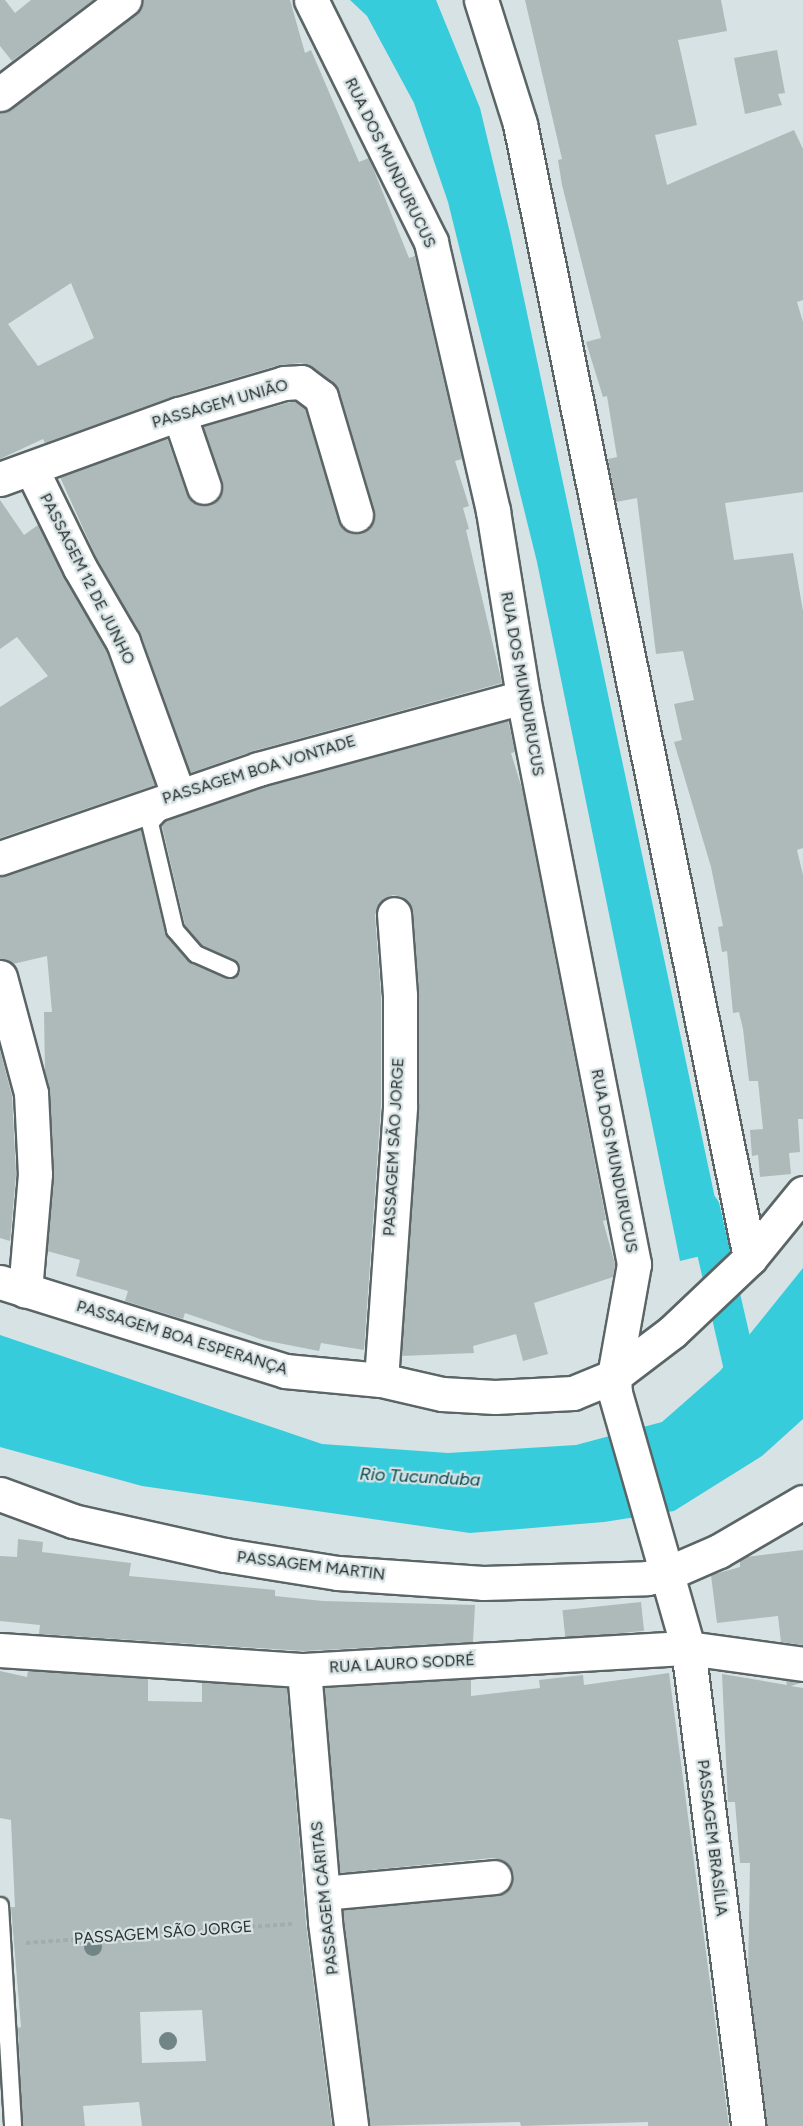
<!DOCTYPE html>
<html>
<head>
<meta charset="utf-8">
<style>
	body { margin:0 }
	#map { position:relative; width:803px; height:2126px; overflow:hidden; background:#d6e2e3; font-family:Figtree,sans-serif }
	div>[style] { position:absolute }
	.water>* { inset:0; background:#37ccdb }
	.canal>* { height:33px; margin:-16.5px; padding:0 16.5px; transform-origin:16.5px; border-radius:16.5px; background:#37ccdb }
	.building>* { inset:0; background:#aeb9ba; transform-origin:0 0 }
	.path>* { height:4px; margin-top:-2px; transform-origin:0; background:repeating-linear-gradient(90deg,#a2acac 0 4.5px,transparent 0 7.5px) }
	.roads { filter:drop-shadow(2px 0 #5b6566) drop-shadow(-2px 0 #5b6566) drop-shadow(0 2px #5b6566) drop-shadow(0 -2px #5b6566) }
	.lane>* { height:16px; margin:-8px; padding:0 8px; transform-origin:8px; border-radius:8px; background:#fff }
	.street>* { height:33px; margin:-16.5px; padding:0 16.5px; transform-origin:16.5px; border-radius:16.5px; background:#fff }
	.trees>* { width:18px; height:18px; margin:-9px; border-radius:50%; background:#718486 }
	span { translate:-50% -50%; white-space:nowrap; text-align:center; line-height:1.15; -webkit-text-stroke:4.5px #d6e2e3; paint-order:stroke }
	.street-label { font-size:16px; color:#2b3030 }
	.water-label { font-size:18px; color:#04474d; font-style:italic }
</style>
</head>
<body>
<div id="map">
	<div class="water">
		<div style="clip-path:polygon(350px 0,436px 0,480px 108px,510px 233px,726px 1250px,680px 1261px,537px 562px,448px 202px,414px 103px,367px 16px)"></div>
		<div style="clip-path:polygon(803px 1268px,803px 1419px,762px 1456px,674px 1511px,604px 1522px,470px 1533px,142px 1486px,0 1447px,0 1335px,322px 1444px,448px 1453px,576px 1445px,662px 1422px,720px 1371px)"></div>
	</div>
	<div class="canal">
		<div style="left:703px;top:1208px;width:191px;rotate:77deg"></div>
	</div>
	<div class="building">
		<div style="clip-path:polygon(0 0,5px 0,15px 13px,31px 0,93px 0,12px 61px,0 46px)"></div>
		<div style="clip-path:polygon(evenodd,142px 0,290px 0,305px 53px,311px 50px,359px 162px,369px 158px,409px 258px,415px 256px,462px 459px,455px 461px,469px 506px,463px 508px,469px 529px,466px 530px,502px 683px,253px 751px,190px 773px,141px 635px,97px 559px,60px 477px,167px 438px,187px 494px,200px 505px,210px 505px,218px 499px,222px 482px,203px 426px,295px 401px,305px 408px,343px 528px,362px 533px,374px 520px,374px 510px,339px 391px,312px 367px,301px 363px,279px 365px,174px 396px,45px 443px,43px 439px,0 459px,0 112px,11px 109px,135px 15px,142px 0,71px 283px,94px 338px,38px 366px,8px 324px,71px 283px)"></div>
		<div style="clip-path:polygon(525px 0,721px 0,727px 31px,678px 40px,697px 125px,655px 135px,667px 185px,794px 130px,803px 149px,803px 300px,797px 302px,803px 322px,803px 492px,725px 503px,734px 560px,793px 553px,803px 611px,803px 848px,797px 850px,803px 875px,803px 1119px,798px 1119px,800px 1152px,789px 1153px,791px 1174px,760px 1177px,758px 1155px,752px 1156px,750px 1130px,763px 1129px,758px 1081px,749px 1081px,743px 1029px,739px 1012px,733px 1013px,727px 951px,722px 952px,718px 927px,723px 926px,711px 867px,674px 742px,682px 740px,674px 704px,694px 700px,683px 651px,656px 654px,637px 498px,616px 502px,608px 459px,617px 457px,607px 396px,603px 397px,586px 342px,601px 338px,562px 185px,558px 160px,562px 159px)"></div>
		<div style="clip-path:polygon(777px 50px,785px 93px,778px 94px,782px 105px,745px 114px,734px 58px)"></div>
		<div style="clip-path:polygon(0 500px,24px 535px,38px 525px,106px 650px,155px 785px,0 838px,0 707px,48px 676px,17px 637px,0 649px)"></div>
		<div style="clip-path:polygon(508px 720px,515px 752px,511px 753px,523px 792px,606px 1220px,603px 1221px,615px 1264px,613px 1277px,534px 1303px,548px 1354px,523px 1361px,516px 1334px,473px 1346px,474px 1353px,401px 1356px,419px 1107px,419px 995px,413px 912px,403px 897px,393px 895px,383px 899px,375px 915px,381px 996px,381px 1105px,364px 1350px,321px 1343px,319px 1351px,263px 1340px,185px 1313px,183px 1319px,125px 1301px,128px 1291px,76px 1276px,80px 1260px,47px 1251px,54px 1173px,50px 1092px,45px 1071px,44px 1012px,52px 1012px,47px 956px,13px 964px,0 959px,0 876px,141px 829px,167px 936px,191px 963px,232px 979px,240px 973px,238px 962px,202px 945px,185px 925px,162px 826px,167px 820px,264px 787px)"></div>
		<div style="clip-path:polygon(0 1050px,12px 1096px,16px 1174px,10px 1241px,0 1238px)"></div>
		<div style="clip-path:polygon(18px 1539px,43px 1542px,42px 1552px,131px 1563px,129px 1576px,275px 1590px,275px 1596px,323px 1601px,475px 1605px,473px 1642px,304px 1651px,39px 1634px,40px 1625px,0 1621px,0 1556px,17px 1557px)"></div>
		<div style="clip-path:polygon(803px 1550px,803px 1645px,781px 1642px,778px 1616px,717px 1623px,711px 1575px,740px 1567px,740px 1561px,746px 1557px)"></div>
		<div style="left:641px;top:1602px;width:29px;height:79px;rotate:84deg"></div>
		<div style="clip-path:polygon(evenodd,0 1671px,27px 1677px,28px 1671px,35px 1671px,148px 1679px,148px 1701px,202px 1702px,202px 1682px,287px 1688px,306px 1924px,332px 2126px,142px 2126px,139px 2102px,83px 2106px,85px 2126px,23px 2126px,18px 2028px,21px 2027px,11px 1907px,15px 1907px,11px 1820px,0 1818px,0 1671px,202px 2010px,206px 2061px,142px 2063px,140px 2012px,202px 2010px)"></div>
		<div style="clip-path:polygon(669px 1673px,729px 2126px,648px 2126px,648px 2122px,521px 2126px,520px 2122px,369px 2126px,343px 1910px,496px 1896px,511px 1885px,513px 1875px,502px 1860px,492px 1858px,340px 1873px,324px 1688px,471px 1679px,471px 1696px,540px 1688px,539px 1680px,583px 1675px,584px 1685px)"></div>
		<div style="clip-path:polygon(722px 1674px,787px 1685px,786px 1681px,803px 1682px,791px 1686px,803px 1688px,803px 2126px,766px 2126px,748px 1977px,750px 1863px,740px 1863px,735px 1802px,728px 1802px)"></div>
	</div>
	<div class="path">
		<div style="left:26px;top:1943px;width:269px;rotate:-4.1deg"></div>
	</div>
	<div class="roads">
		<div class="lane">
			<div style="left:165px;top:807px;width:22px;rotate:133deg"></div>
			<div style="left:150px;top:823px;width:110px;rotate:76.8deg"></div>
			<div style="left:175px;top:930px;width:32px;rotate:49deg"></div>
			<div style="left:196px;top:954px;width:37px;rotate:24deg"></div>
			<div style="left:0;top:1906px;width:220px;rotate:86.6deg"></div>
		</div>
		<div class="street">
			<div style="left:311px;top:0;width:270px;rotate:63.6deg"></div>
			<div style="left:431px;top:242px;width:276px;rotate:77deg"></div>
			<div style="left:493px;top:511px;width:188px;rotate:80.8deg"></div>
			<div style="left:523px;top:697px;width:578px;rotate:78.92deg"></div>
			<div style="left:634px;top:1264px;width:114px;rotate:100.1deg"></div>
			<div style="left:614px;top:1376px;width:17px;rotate:87deg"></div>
			<div style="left:615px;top:1393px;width:265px;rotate:74deg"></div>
			<div style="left:688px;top:1648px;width:482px;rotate:82.8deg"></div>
			<div style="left:481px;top:0;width:130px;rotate:72.5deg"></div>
			<div style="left:520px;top:124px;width:1157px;rotate:78.53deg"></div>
			<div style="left:0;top:94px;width:156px;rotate:-37.2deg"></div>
			<div style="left:179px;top:414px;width:77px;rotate:71.1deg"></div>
			<div style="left:31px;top:468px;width:111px;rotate:63.9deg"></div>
			<div style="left:80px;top:568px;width:86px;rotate:59.8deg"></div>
			<div style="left:123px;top:642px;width:162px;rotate:70.1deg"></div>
			<div style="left:0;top:479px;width:190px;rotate:-20deg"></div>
			<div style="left:179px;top:414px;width:109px;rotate:-16.4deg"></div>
			<div style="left:284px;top:383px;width:17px;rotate:-3deg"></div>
			<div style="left:301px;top:382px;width:25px;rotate:37deg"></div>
			<div style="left:321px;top:397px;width:123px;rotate:73.5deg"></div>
			<div style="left:0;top:858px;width:273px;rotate:-19deg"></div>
			<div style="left:258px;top:769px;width:275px;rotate:-15.2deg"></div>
			<div style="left:0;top:977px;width:120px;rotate:75deg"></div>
			<div style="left:31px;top:1093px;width:81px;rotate:87.2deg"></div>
			<div style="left:35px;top:1174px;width:117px;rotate:94.9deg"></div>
			<div style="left:0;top:1282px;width:299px;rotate:17.3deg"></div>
			<div style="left:285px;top:1371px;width:96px;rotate:5.4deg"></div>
			<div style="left:381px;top:1380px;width:63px;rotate:12.9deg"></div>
			<div style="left:442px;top:1394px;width:53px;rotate:3.2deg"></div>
			<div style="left:495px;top:1397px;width:78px;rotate:-2.9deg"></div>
			<div style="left:573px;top:1393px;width:44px;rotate:-22.5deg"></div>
			<div style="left:614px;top:1376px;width:73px;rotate:-37.2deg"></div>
			<div style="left:672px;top:1332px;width:108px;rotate:-43.5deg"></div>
			<div style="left:750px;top:1258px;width:84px;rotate:-50.8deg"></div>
			<div style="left:381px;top:1380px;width:275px;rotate:-86deg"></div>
			<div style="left:400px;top:1106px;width:111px;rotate:-90deg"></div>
			<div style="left:400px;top:995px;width:81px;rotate:-94.2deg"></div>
			<div style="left:0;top:1494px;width:78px;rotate:20.3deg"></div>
			<div style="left:73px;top:1521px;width:156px;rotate:12.6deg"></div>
			<div style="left:225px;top:1555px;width:114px;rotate:9.1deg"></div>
			<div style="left:338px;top:1573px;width:145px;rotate:3.9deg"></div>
			<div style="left:483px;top:1583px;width:164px;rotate:-1.7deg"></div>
			<div style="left:647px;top:1578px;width:19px;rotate:-12deg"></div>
			<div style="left:666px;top:1574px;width:58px;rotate:-23.5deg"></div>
			<div style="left:719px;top:1551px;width:97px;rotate:-30.3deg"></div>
			<div style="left:0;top:1650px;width:305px;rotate:3.8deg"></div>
			<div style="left:304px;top:1670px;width:385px;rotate:-3.3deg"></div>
			<div style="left:688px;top:1648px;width:116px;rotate:7.9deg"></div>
			<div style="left:304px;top:1670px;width:253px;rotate:85.2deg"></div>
			<div style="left:325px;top:1922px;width:206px;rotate:82.7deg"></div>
			<div style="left:323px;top:1893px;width:172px;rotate:-5.3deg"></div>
		</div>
	</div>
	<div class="trees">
		<div style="left:93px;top:1947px"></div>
		<div style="left:168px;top:2041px"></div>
	</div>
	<div class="street-label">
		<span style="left:390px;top:163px;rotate:64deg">RUA DOS MUNDURUCUS</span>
		<span style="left:220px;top:404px;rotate:-16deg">PASSAGEM UNIÃO</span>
		<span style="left:87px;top:579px;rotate:63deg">PASSAGEM 12 DE JUNHO</span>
		<span style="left:522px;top:684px;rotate:80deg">RUA DOS MUNDURUCUS</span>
		<span style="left:259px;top:770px;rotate:-17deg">PASSAGEM BOA VONTADE</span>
		<span style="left:394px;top:1147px;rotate:-87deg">PASSAGEM SÃO JORGE</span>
		<span style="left:614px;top:1161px;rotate:79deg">RUA DOS MUNDURUCUS</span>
		<span style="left:182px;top:1338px;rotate:17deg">PASSAGEM BOA ESPERANÇA</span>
		<span style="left:311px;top:1566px;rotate:7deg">PASSAGEM MARTIN</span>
		<span style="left:402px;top:1664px;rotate:-3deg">RUA LAURO SODRÉ</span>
		<span style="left:712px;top:1838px;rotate:83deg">PASSAGEM BRASÍLIA</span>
		<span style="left:325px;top:1898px;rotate:-96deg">PASSAGEM CÁRITAS</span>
		<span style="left:163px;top:1933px;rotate:-4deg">PASSAGEM SÃO JORGE</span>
	</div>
	<div class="water-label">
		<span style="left:420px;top:1477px;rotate:3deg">Rio Tucunduba</span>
	</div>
</div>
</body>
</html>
